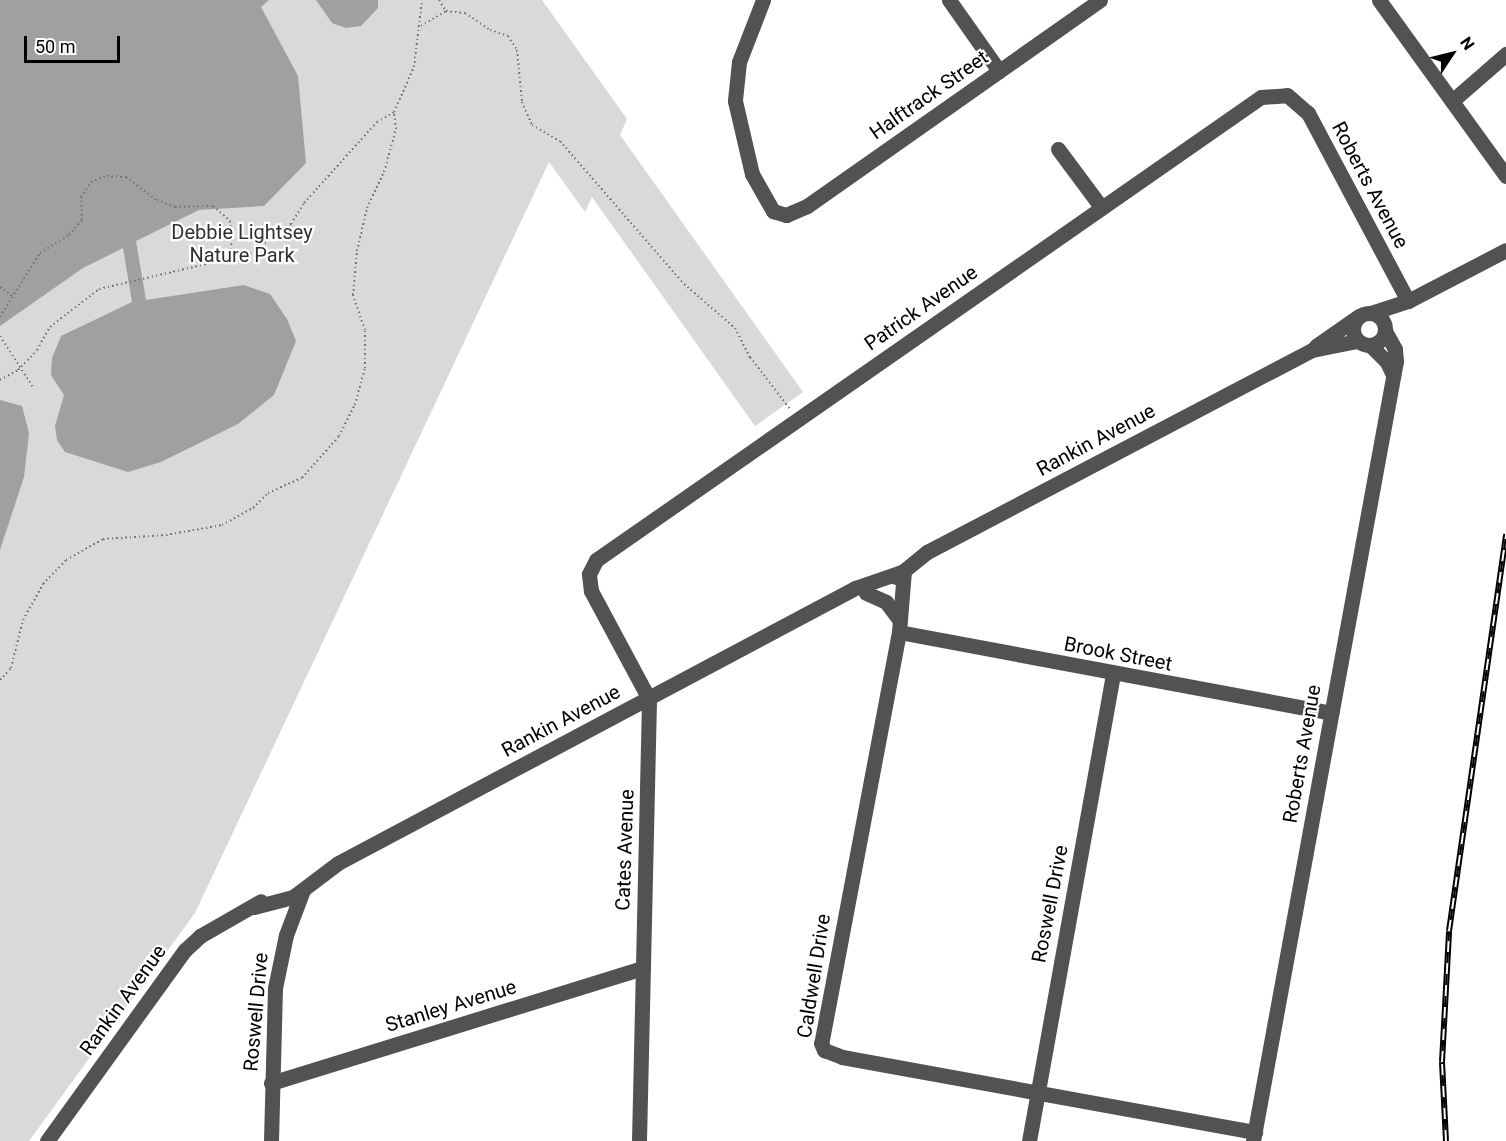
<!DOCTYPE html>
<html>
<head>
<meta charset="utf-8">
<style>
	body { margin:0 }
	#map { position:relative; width:1506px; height:1141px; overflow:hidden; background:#fff; font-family:Roboto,sans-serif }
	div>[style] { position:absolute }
	.green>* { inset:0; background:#d9d9d9 }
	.water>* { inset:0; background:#a0a0a0 }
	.path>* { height:2px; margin-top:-1px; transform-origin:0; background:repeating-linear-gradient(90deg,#747474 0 1.5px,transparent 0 4.5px) }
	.minor>* { height:15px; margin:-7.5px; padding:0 7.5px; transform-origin:7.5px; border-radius:7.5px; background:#525252 }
	.minor>.ring { margin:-7.5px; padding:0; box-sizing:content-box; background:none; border:15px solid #525252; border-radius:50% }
	.rail>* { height:6px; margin-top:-3px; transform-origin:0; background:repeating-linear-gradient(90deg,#fff 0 11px,#000 0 22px); box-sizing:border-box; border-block:2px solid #000 }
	span { translate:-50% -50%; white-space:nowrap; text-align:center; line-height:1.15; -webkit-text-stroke:4.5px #fff; paint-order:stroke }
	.street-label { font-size:20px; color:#000 }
	.park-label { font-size:20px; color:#303030 }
	.north { position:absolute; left:1422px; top:24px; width:60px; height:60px; -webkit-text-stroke:4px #fff; paint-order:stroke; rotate:55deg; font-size:16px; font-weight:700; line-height:24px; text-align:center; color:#000 }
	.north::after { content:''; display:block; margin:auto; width:21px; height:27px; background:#000; clip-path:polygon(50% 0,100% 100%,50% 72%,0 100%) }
	.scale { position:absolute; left:24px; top:36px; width:96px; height:27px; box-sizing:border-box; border:3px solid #000; border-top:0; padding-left:8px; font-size:18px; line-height:21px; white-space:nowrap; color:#000; -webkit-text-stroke:4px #fff; paint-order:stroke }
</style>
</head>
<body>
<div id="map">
	<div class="green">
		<div style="clip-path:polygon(0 0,542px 0,627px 119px,620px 135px,803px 392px,755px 426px,592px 197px,585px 212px,549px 162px,195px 913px,29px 1141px,0 1141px)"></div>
	</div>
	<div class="water">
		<div style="clip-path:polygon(0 0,269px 0,261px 7px,298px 76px,306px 163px,264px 206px,199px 210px,136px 241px,146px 300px,244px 285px,270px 294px,287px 319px,296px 341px,274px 395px,238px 424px,161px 462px,128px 472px,65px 452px,57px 440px,55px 426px,64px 395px,51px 375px,52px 358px,61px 336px,132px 302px,123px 248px,83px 268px,0 326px)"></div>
		<div style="clip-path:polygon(316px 0,378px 0,378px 8px,361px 26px,346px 28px,332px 23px)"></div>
		<div style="clip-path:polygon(0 400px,22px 406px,29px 433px,24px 477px,0 550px)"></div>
	</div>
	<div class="path">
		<div style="left:439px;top:0;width:13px;rotate:58deg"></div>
		<div style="left:421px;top:26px;width:29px;rotate:-31deg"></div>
		<div style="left:446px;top:11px;width:19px;rotate:6deg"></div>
		<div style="left:465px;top:13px;width:30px;rotate:34deg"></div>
		<div style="left:490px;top:30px;width:19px;rotate:18deg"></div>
		<div style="left:508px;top:36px;width:17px;rotate:57deg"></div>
		<div style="left:517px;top:50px;width:52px;rotate:84.5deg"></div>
		<div style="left:522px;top:102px;width:25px;rotate:67deg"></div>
		<div style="left:532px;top:125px;width:32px;rotate:30deg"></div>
		<div style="left:560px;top:141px;width:189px;rotate:49.1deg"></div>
		<div style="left:684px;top:284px;width:67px;rotate:40.8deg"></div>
		<div style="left:735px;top:328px;width:33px;rotate:63deg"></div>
		<div style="left:750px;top:357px;width:66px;rotate:52.4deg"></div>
		<div style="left:0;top:287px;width:15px;rotate:37deg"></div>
		<div style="left:0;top:317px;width:75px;rotate:-58deg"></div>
		<div style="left:40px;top:253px;width:34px;rotate:-32deg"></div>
		<div style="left:69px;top:235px;width:20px;rotate:-49deg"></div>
		<div style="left:82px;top:220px;width:23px;rotate:-92deg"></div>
		<div style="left:81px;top:197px;width:18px;rotate:-56deg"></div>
		<div style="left:91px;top:182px;width:17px;rotate:-21deg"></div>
		<div style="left:107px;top:176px;width:19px;rotate:3deg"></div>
		<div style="left:126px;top:177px;width:39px;rotate:37deg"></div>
		<div style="left:157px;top:200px;width:19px;rotate:21deg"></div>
		<div style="left:175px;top:207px;width:38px;rotate:-2deg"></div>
		<div style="left:213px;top:206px;width:23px;rotate:41deg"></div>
		<div style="left:230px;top:221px;width:38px;rotate:87deg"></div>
		<div style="left:0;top:336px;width:61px;rotate:57.1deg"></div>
		<div style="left:0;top:380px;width:21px;rotate:-29deg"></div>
		<div style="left:18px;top:370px;width:28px;rotate:-46deg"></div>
		<div style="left:37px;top:350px;width:26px;rotate:-61deg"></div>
		<div style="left:50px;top:327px;width:62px;rotate:-37.8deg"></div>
		<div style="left:99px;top:289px;width:155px;rotate:-13.1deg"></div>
		<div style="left:250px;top:254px;width:51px;rotate:-36.2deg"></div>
		<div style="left:291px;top:224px;width:25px;rotate:-58deg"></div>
		<div style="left:304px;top:203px;width:109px;rotate:-48deg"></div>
		<div style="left:377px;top:122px;width:20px;rotate:-30deg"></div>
		<div style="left:0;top:680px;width:16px;rotate:-47deg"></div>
		<div style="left:11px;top:668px;width:49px;rotate:-76deg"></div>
		<div style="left:23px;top:620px;width:41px;rotate:-60.9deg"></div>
		<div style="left:43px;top:584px;width:33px;rotate:-46deg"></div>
		<div style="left:66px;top:560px;width:43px;rotate:-29.6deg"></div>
		<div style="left:103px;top:539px;width:63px;rotate:-3.6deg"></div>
		<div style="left:166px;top:535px;width:57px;rotate:-10.1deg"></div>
		<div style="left:222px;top:525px;width:35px;rotate:-29deg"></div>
		<div style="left:253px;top:508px;width:21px;rotate:-45deg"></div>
		<div style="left:268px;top:493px;width:37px;rotate:-24deg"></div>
		<div style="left:302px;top:478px;width:56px;rotate:-48.6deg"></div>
		<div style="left:339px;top:436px;width:35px;rotate:-63deg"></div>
		<div style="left:355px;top:405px;width:38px;rotate:-75deg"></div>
		<div style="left:365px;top:368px;width:38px;rotate:-90deg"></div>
		<div style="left:365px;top:330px;width:37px;rotate:-109deg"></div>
		<div style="left:353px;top:295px;width:44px;rotate:-84.8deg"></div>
		<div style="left:357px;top:251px;width:44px;rotate:-76.9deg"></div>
		<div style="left:367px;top:208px;width:40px;rotate:-65deg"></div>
		<div style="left:384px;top:172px;width:45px;rotate:-74.4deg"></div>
		<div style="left:396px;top:129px;width:17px;rotate:-97deg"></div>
		<div style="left:394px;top:112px;width:49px;rotate:-66deg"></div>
		<div style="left:414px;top:67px;width:67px;rotate:-83.2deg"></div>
	</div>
	<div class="minor">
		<div style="left:763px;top:0;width:66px;rotate:111.2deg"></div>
		<div style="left:739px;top:62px;width:39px;rotate:96deg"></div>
		<div style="left:735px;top:101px;width:75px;rotate:76.9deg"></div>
		<div style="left:752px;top:174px;width:43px;rotate:60.4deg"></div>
		<div style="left:773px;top:211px;width:14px;rotate:17deg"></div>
		<div style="left:786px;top:215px;width:23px;rotate:-23deg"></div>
		<div style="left:807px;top:206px;width:358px;rotate:-35.1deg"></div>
		<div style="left:949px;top:0;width:87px;rotate:54.8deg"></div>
		<div style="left:1379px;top:0;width:217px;rotate:54.2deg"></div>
		<div style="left:1452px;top:101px;width:72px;rotate:-41deg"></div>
		<div style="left:1058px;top:149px;width:72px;rotate:53.4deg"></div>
		<div class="ring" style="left:1353px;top:313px;width:17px;height:17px"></div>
		<div style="left:1371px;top:313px;width:39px;rotate:-18deg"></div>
		<div style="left:1408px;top:301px;width:110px;rotate:-27.5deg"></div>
		<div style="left:1370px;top:345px;width:24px;rotate:45deg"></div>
		<div style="left:1387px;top:362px;width:14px;rotate:65deg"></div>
		<div style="left:1316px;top:346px;width:52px;rotate:-34.9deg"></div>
		<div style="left:904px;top:571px;width:61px;rotate:94.7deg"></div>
		<div style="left:899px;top:632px;width:418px;rotate:100.7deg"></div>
		<div style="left:821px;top:1043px;width:8px;rotate:67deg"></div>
		<div style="left:824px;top:1050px;width:19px;rotate:21deg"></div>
		<div style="left:842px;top:1057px;width:420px;rotate:10.3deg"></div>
		<div style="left:896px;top:577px;width:40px;rotate:-39deg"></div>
		<div style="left:927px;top:552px;width:435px;rotate:-27.7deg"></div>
		<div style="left:1312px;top:350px;width:46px;rotate:-11.3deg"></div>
		<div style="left:866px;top:593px;width:22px;rotate:24deg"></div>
		<div style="left:886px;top:602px;width:20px;rotate:53deg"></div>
		<div style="left:899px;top:632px;width:440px;rotate:10.6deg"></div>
		<div style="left:254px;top:907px;width:40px;rotate:-14.4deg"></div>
		<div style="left:293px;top:897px;width:56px;rotate:-37.1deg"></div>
		<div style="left:338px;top:863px;width:586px;rotate:-28.01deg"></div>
		<div style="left:855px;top:588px;width:52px;rotate:-19.1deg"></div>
		<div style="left:271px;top:1083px;width:389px;rotate:-17.2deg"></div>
		<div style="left:47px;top:1141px;width:236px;rotate:-54.2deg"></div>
		<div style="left:185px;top:950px;width:21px;rotate:-43deg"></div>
		<div style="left:200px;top:936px;width:70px;rotate:-29.8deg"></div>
		<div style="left:271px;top:1141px;width:153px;rotate:-88.5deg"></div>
		<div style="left:275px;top:988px;width:54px;rotate:-78.3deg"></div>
		<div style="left:286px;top:935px;width:48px;rotate:-69.3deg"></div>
		<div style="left:639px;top:1141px;width:442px;rotate:-88.7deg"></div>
		<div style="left:649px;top:699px;width:123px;rotate:-118.2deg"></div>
		<div style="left:591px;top:591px;width:17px;rotate:-97deg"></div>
		<div style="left:589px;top:574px;width:16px;rotate:-63deg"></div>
		<div style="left:596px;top:560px;width:810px;rotate:-34.85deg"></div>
		<div style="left:1261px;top:97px;width:26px;rotate:-4deg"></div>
		<div style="left:1287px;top:95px;width:28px;rotate:41deg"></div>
		<div style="left:1308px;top:113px;width:213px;rotate:62deg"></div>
		<div style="left:1029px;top:1141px;width:474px;rotate:-79.8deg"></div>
		<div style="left:1253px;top:1141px;width:793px;rotate:-79.61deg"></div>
		<div style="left:1396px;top:361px;width:12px;rotate:-95deg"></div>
		<div style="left:1395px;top:349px;width:21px;rotate:-119deg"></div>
	</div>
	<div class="rail">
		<div style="left:1446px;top:1141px;width:79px;rotate:-92.9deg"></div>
		<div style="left:1442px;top:1062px;width:131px;rotate:-86.9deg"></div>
		<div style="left:1449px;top:931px;width:401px;rotate:-81.8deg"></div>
	</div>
	<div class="street-label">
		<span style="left:929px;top:95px;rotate:-35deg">Halftrack Street</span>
		<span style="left:1370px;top:185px;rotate:62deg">Roberts Avenue</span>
		<span style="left:921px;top:308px;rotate:-35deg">Patrick Avenue</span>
		<span style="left:1096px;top:440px;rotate:-28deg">Rankin Avenue</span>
		<span style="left:1118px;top:654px;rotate:11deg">Brook Street</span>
		<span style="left:561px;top:721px;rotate:-28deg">Rankin Avenue</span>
		<span style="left:1302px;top:754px;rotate:-80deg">Roberts Avenue</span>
		<span style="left:625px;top:850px;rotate:-88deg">Cates Avenue</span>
		<span style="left:1050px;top:904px;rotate:-79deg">Roswell Drive</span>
		<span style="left:814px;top:976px;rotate:-81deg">Caldwell Drive</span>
		<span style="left:123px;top:1000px;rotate:-54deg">Rankin Avenue</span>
		<span style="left:451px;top:1006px;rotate:-17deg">Stanley Avenue</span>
		<span style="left:256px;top:1012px;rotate:-85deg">Roswell Drive</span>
	</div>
	<div class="park-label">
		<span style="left:242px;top:244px">Debbie Lightsey<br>Nature Park</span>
	</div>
	<div class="north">N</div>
	<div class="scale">50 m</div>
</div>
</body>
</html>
